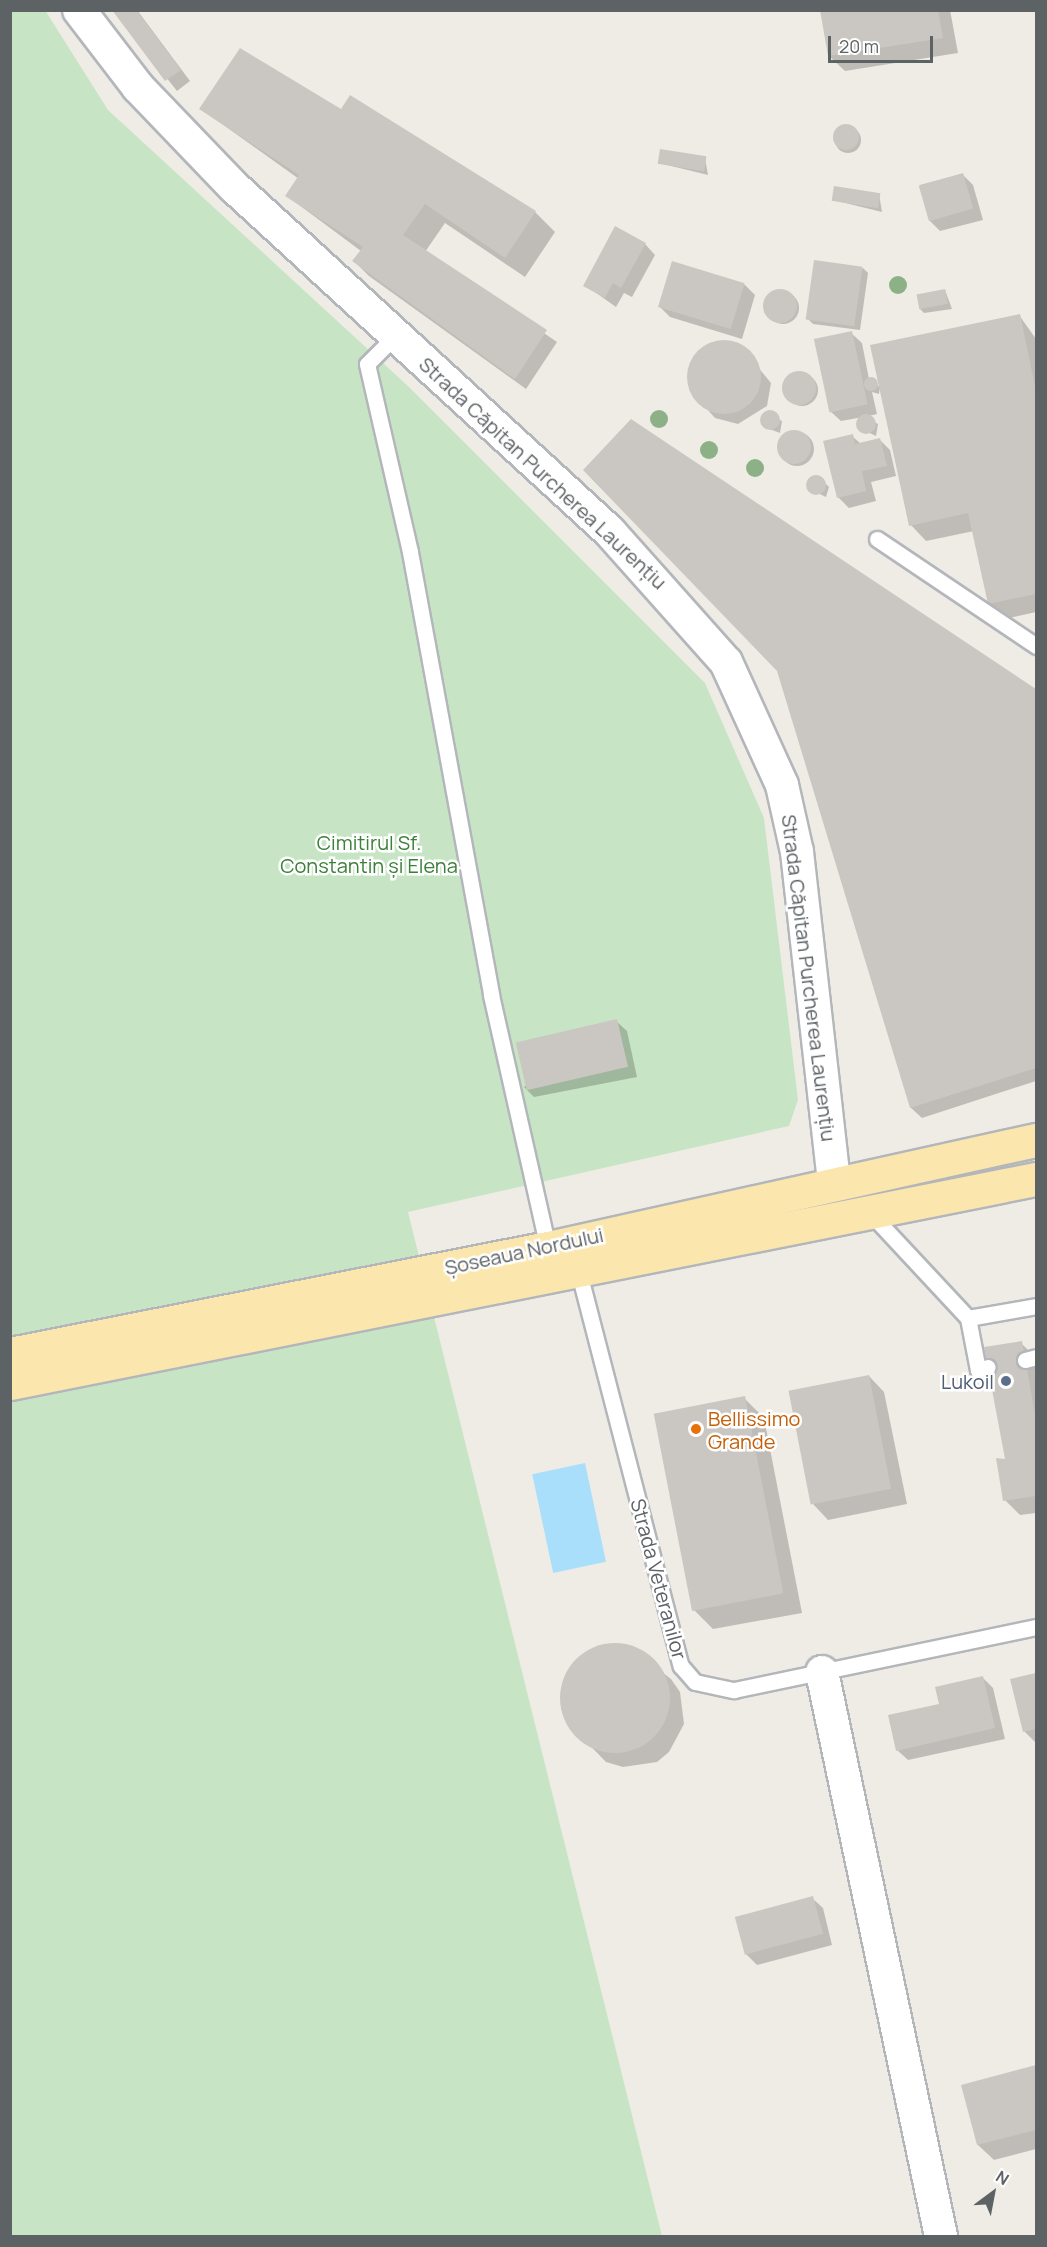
<!DOCTYPE html>
<html>
<head>
<meta charset="utf-8">
<style>
	body { margin:0 }
	#map { position:relative; width:1047px; height:2247px; overflow:hidden; background:#efece6; font-family:Manrope,sans-serif }
	div>[style] { position:absolute }
	.green>* { inset:0; background:#c7e5c4 }
	.water>* { inset:0; background:#aadffb; transform-origin:0 0 }
	.shadow>* { inset:0; background:#0003 }
	.round { border-radius:50% }
	.building>* { inset:0; background:#cac7c2; transform-origin:0 0 }
	.roads { filter:drop-shadow(2px 0 #b3b6ba) drop-shadow(-2px 0 #b3b6ba) drop-shadow(0 2px #b3b6ba) drop-shadow(0 -2px #b3b6ba) }
	.lane>* { height:15px; margin:-7.5px; padding:0 7.5px; transform-origin:7.5px; border-radius:7.5px; background:#fff }
	.street>* { height:32px; margin:-16px; padding:0 16px; transform-origin:16px; border-radius:16px; background:#fff }
	.primary>* { height:33px; margin:-16.5px; padding:0 16.5px; transform-origin:16.5px; border-radius:16.5px; background:#fbe7ae }
	.trees>* { width:18px; height:18px; margin:-9px; border-radius:50%; background:#8db187 }
	.dots>* { width:16px; height:16px; translate:-50% -50%; box-sizing:border-box; border:3px solid #fff; border-radius:50% }
	span { translate:-50% -50%; white-space:nowrap; text-align:center; line-height:1.15; -webkit-text-stroke:5px #fff; paint-order:stroke }
	.street-label { font-size:20px; color:#5d6265 }
	.park-label { font-size:20px; color:#3c8139 }
	.service-label { font-size:20px; color:#4e5e75 }
	.right { translate:-100% -50%; text-align:right }
	.food-label { font-size:20px; color:#c56008 }
	.left { translate:0 -50%; text-align:left }
	.frame { position:absolute; inset:0; border:12px solid #5d6265; pointer-events:none }
	.north { position:absolute; left:963px; top:2163px; width:60px; height:60px; -webkit-text-stroke:4px #fff; paint-order:stroke; rotate:32deg; font-size:16px; font-weight:700; line-height:24px; text-align:center; color:#5d6265 }
	.north::after { content:''; display:block; margin:auto; width:21px; height:27px; background:#5d6265; clip-path:polygon(50% 0,100% 100%,50% 72%,0 100%) }
	.scale { position:absolute; left:828px; top:36px; width:105px; height:27px; box-sizing:border-box; border:3px solid #5d6265; border-top:0; padding-left:8px; font-size:18px; line-height:21px; white-space:nowrap; color:#5d6265; -webkit-text-stroke:4px #fff; paint-order:stroke }
</style>
</head>
<body>
<div id="map">
	<div class="green">
		<div style="clip-path:polygon(45px 10px,108px 110px,409px 387px,705px 683px,764px 818px,798px 1100px,789px 1126px,408px 1212px,662px 2236px,11px 2236px,10px 11px)"></div>
	</div>
	<div class="water">
		<div style="left:585px;top:1463px;width:101px;height:54px;rotate:78deg"></div>
	</div>
	<div class="shadow">
		<div style="clip-path:polygon(113px 10px,137px 10px,190px 81px,177px 91px)"></div>
		<div style="clip-path:polygon(821px 10px,950px 10px,958px 53px,845px 71px,829px 56px)"></div>
		<div style="clip-path:polygon(201px 109px,340px 110px,535px 212px,555px 232px,525px 277px,445px 223px,425px 252px,557px 342px,526px 389px,369px 276px,354px 261px,361px 251px,287px 196px,299px 179px)"></div>
		<div class="round" style="left:835px;top:127px;width:26px;height:26px"></div>
		<div style="clip-path:polygon(705px 158px,708px 175px,659px 163px)"></div>
		<div style="clip-path:polygon(962px 174px,973px 185px,983px 220px,940px 231px,930px 221px,920px 185px)"></div>
		<div style="clip-path:polygon(879px 194px,882px 212px,833px 200px)"></div>
		<div style="clip-path:polygon(645px 244px,655px 255px,632px 297px,624px 293px,616px 307px,585px 285px)"></div>
		<div style="clip-path:polygon(673px 263px,745px 285px,755px 295px,742px 339px,670px 317px,660px 307px)"></div>
		<div style="clip-path:polygon(863px 268px,868px 273px,860px 330px,813px 324px,808px 319px)"></div>
		<div style="clip-path:polygon(945px 290px,952px 309px,924px 313px,919px 308px)"></div>
		<div class="round" style="left:767px;top:292px;width:32px;height:32px"></div>
		<div style="clip-path:polygon(1019px 315px,1036px 339px,1036px 612px,1005px 619px,989px 603px,974px 531px,926px 541px,911px 525px)"></div>
		<div style="clip-path:polygon(851px 333px,862px 343px,869px 379px,880px 387px,879px 394px,872px 392px,877px 414px,865px 417px,878px 424px,876px 436px,859px 428px,863px 417px,841px 421px,830px 411px)"></div>
		<div style="clip-path:polygon(715px 342px,739px 344px,771px 383px,767px 406px,738px 424px,715px 418px,689px 389px,696px 355px)"></div>
		<div class="round" style="left:786px;top:374px;width:32px;height:32px"></div>
		<div style="clip-path:polygon(765px 414px,782px 421px,780px 433px,764px 427px)"></div>
		<div style="clip-path:polygon(631px 421px,1036px 691px,1036px 1081px,922px 1118px,911px 1108px,778px 670px)"></div>
		<div class="round" style="left:780px;top:432px;width:34px;height:34px"></div>
		<div style="clip-path:polygon(852px 436px,861px 444px,880px 440px,890px 450px,896px 476px,871px 482px,876px 501px,849px 508px,838px 497px)"></div>
		<div style="clip-path:polygon(818px 476px,829px 487px,826px 497px,809px 489px,811px 478px)"></div>
		<div style="clip-path:polygon(616px 1021px,627px 1031px,637px 1077px,534px 1097px,524px 1087px)"></div>
		<div style="clip-path:polygon(1021px 1343px,1036px 1358px,1036px 1513px,1020px 1515px,1005px 1500px)"></div>
		<div style="clip-path:polygon(869px 1376px,884px 1392px,907px 1504px,828px 1520px,813px 1504px)"></div>
		<div style="clip-path:polygon(744px 1398px,764px 1418px,802px 1613px,713px 1629px,694px 1610px)"></div>
		<div style="clip-path:polygon(628px 1646px,671px 1679px,680px 1692px,684px 1724px,669px 1752px,657px 1762px,623px 1767px,606px 1762px,566px 1721px,563px 1687px,568px 1671px,594px 1649px)"></div>
		<div style="clip-path:polygon(1036px 1674px,1036px 1743px,1024px 1731px,1012px 1680px)"></div>
		<div style="clip-path:polygon(983px 1678px,993px 1688px,1005px 1739px,908px 1760px,897px 1750px,940px 1705px)"></div>
		<div style="clip-path:polygon(812px 1898px,823px 1908px,832px 1945px,757px 1965px,746px 1954px)"></div>
		<div style="clip-path:polygon(1036px 2067px,1036px 2149px,994px 2160px,978px 2145px,963px 2086px)"></div>
	</div>
	<div class="building">
		<div style="clip-path:polygon(112px 10px,136px 10px,181px 70px,165px 81px)"></div>
		<div style="clip-path:polygon(820px 10px,938px 10px,943px 38px,828px 56px)"></div>
		<div style="clip-path:polygon(240px 48px,341px 109px,350px 95px,536px 211px,505px 258px,425px 204px,403px 235px,547px 330px,515px 379px,352px 261px,363px 247px,285px 196px,299px 175px,199px 109px)"></div>
		<div class="round" style="left:833px;top:124px;width:26px;height:26px"></div>
		<div style="left:660px;top:149px;width:47px;height:15px;rotate:9deg"></div>
		<div style="left:963px;top:173px;width:37px;height:46px;rotate:74deg"></div>
		<div style="left:834px;top:186px;width:47px;height:15px;rotate:9deg"></div>
		<div style="clip-path:polygon(615px 226px,646px 243px,621px 288px,613px 283px,605px 298px,583px 286px)"></div>
		<div style="left:814px;top:260px;width:49px;height:60px;rotate:8deg"></div>
		<div style="left:672px;top:261px;width:76px;height:48px;rotate:17deg"></div>
		<div style="left:945px;top:289px;width:15px;height:29px;rotate:79deg"></div>
		<div class="round" style="left:763px;top:289px;width:34px;height:34px"></div>
		<div style="clip-path:polygon(1020px 314px,1036px 391px,1036px 594px,988px 604px,968px 513px,909px 526px,870px 345px)"></div>
		<div style="left:852px;top:331px;width:75px;height:39px;rotate:78deg"></div>
		<div class="round" style="left:687px;top:340px;width:74px;height:74px"></div>
		<div class="round" style="left:782px;top:371px;width:34px;height:34px"></div>
		<div class="round" style="left:864px;top:377px;width:14px;height:14px"></div>
		<div class="round" style="left:760px;top:410px;width:20px;height:20px"></div>
		<div class="round" style="left:856px;top:414px;width:20px;height:20px"></div>
		<div style="clip-path:polygon(631px 419px,1036px 689px,1036px 1068px,910px 1108px,777px 671px,583px 470px)"></div>
		<div class="round" style="left:777px;top:430px;width:34px;height:34px"></div>
		<div style="clip-path:polygon(853px 434px,855px 444px,880px 438px,887px 466px,862px 471px,866px 491px,837px 498px,823px 441px)"></div>
		<div class="round" style="left:806px;top:475px;width:20px;height:20px"></div>
		<div style="left:617px;top:1019px;width:49px;height:104px;rotate:77deg"></div>
		<div style="clip-path:polygon(1022px 1341px,1036px 1420px,1036px 1496px,1003px 1501px,996px 1458px,1005px 1459px,984px 1347px)"></div>
		<div style="left:869px;top:1375px;width:116px;height:82px;rotate:79deg"></div>
		<div style="left:745px;top:1396px;width:201px;height:93px;rotate:79deg"></div>
		<div class="round" style="left:560px;top:1643px;width:110px;height:110px"></div>
		<div style="clip-path:polygon(1036px 1673px,1036px 1729px,1023px 1732px,1010px 1679px)"></div>
		<div style="clip-path:polygon(983px 1676px,995px 1728px,896px 1751px,888px 1715px,939px 1704px,935px 1687px)"></div>
		<div style="left:813px;top:1896px;width:39px;height:81px;rotate:75deg"></div>
		<div style="clip-path:polygon(1036px 2065px,1036px 2130px,977px 2145px,961px 2085px)"></div>
	</div>
	<div class="roads">
		<div class="lane">
			<div style="left:396px;top:335px;width:41px;rotate:135deg"></div>
			<div style="left:367px;top:364px;width:193px;rotate:77.1deg"></div>
			<div style="left:410px;top:552px;width:450px;rotate:79.6deg"></div>
			<div style="left:491px;top:995px;width:259px;rotate:77.3deg"></div>
			<div style="left:877px;top:539px;width:192px;rotate:33.9deg"></div>
			<div style="left:871px;top:1214px;width:142px;rotate:47deg"></div>
			<div style="left:968px;top:1318px;width:53px;rotate:79.1deg"></div>
			<div style="left:978px;top:1370px;width:10px;rotate:-17deg"></div>
			<div style="left:579px;top:1273px;width:406px;rotate:75.5deg"></div>
			<div style="left:681px;top:1666px;width:21px;rotate:49deg"></div>
			<div style="left:695px;top:1682px;width:40px;rotate:12deg"></div>
			<div style="left:734px;top:1690px;width:309px;rotate:-11.8deg"></div>
			<div style="left:968px;top:1318px;width:69px;rotate:-10deg"></div>
			<div style="left:1025px;top:1360px;width:11px;rotate:-15deg"></div>
		</div>
		<div class="street">
			<div style="left:79px;top:10px;width:97px;rotate:52.5deg"></div>
			<div style="left:138px;top:87px;width:137px;rotate:46.2deg"></div>
			<div style="left:233px;top:186px;width:512px;rotate:42.54deg"></div>
			<div style="left:610px;top:532px;width:174px;rotate:48.3deg"></div>
			<div style="left:726px;top:662px;width:135px;rotate:65.5deg"></div>
			<div style="left:782px;top:785px;width:69px;rotate:77.4deg"></div>
			<div style="left:797px;top:852px;width:333px;rotate:83.6deg"></div>
			<div style="left:822px;top:1672px;width:576px;rotate:78.09deg"></div>
		</div>
		<div class="primary">
			<div style="left:10px;top:1354px;width:548px;rotate:-11.15deg"></div>
			<div style="left:548px;top:1248px;width:500px;rotate:-12.5deg"></div>
			<div style="left:10px;top:1383px;width:1046px;rotate:-11.25deg"></div>
		</div>
	</div>
	<div class="trees">
		<div style="left:898px;top:285px"></div>
		<div style="left:659px;top:419px"></div>
		<div style="left:709px;top:450px"></div>
		<div style="left:755px;top:468px"></div>
	</div>
	<div class="dots">
		<div style="left:1006px;top:1381px;background:#5c6f8a"></div>
		<div style="left:696px;top:1429px;background:#e8710a"></div>
	</div>
	<div class="street-label">
		<span style="left:543px;top:473px;rotate:43deg">Strada Căpitan Purcherea Laurențiu</span>
		<span style="left:809px;top:978px;rotate:83deg">Strada Căpitan Purcherea Laurențiu</span>
		<span style="left:524px;top:1251px;rotate:-12deg">Șoseaua Nordului</span>
		<span style="left:659px;top:1579px;rotate:75deg">Strada Veteranilor</span>
	</div>
	<div class="park-label">
		<span style="left:369px;top:854px">Cimitirul Sf.<br>Constantin și Elena</span>
	</div>
	<div class="service-label">
		<span class="right" style="left:994px;top:1381px">Lukoil</span>
	</div>
	<div class="food-label">
		<span class="left" style="left:708px;top:1430px">Bellissimo<br>Grande</span>
	</div>
	<div class="frame"></div>
	<div class="north">N</div>
	<div class="scale">20 m</div>
</div>
</body>
</html>
